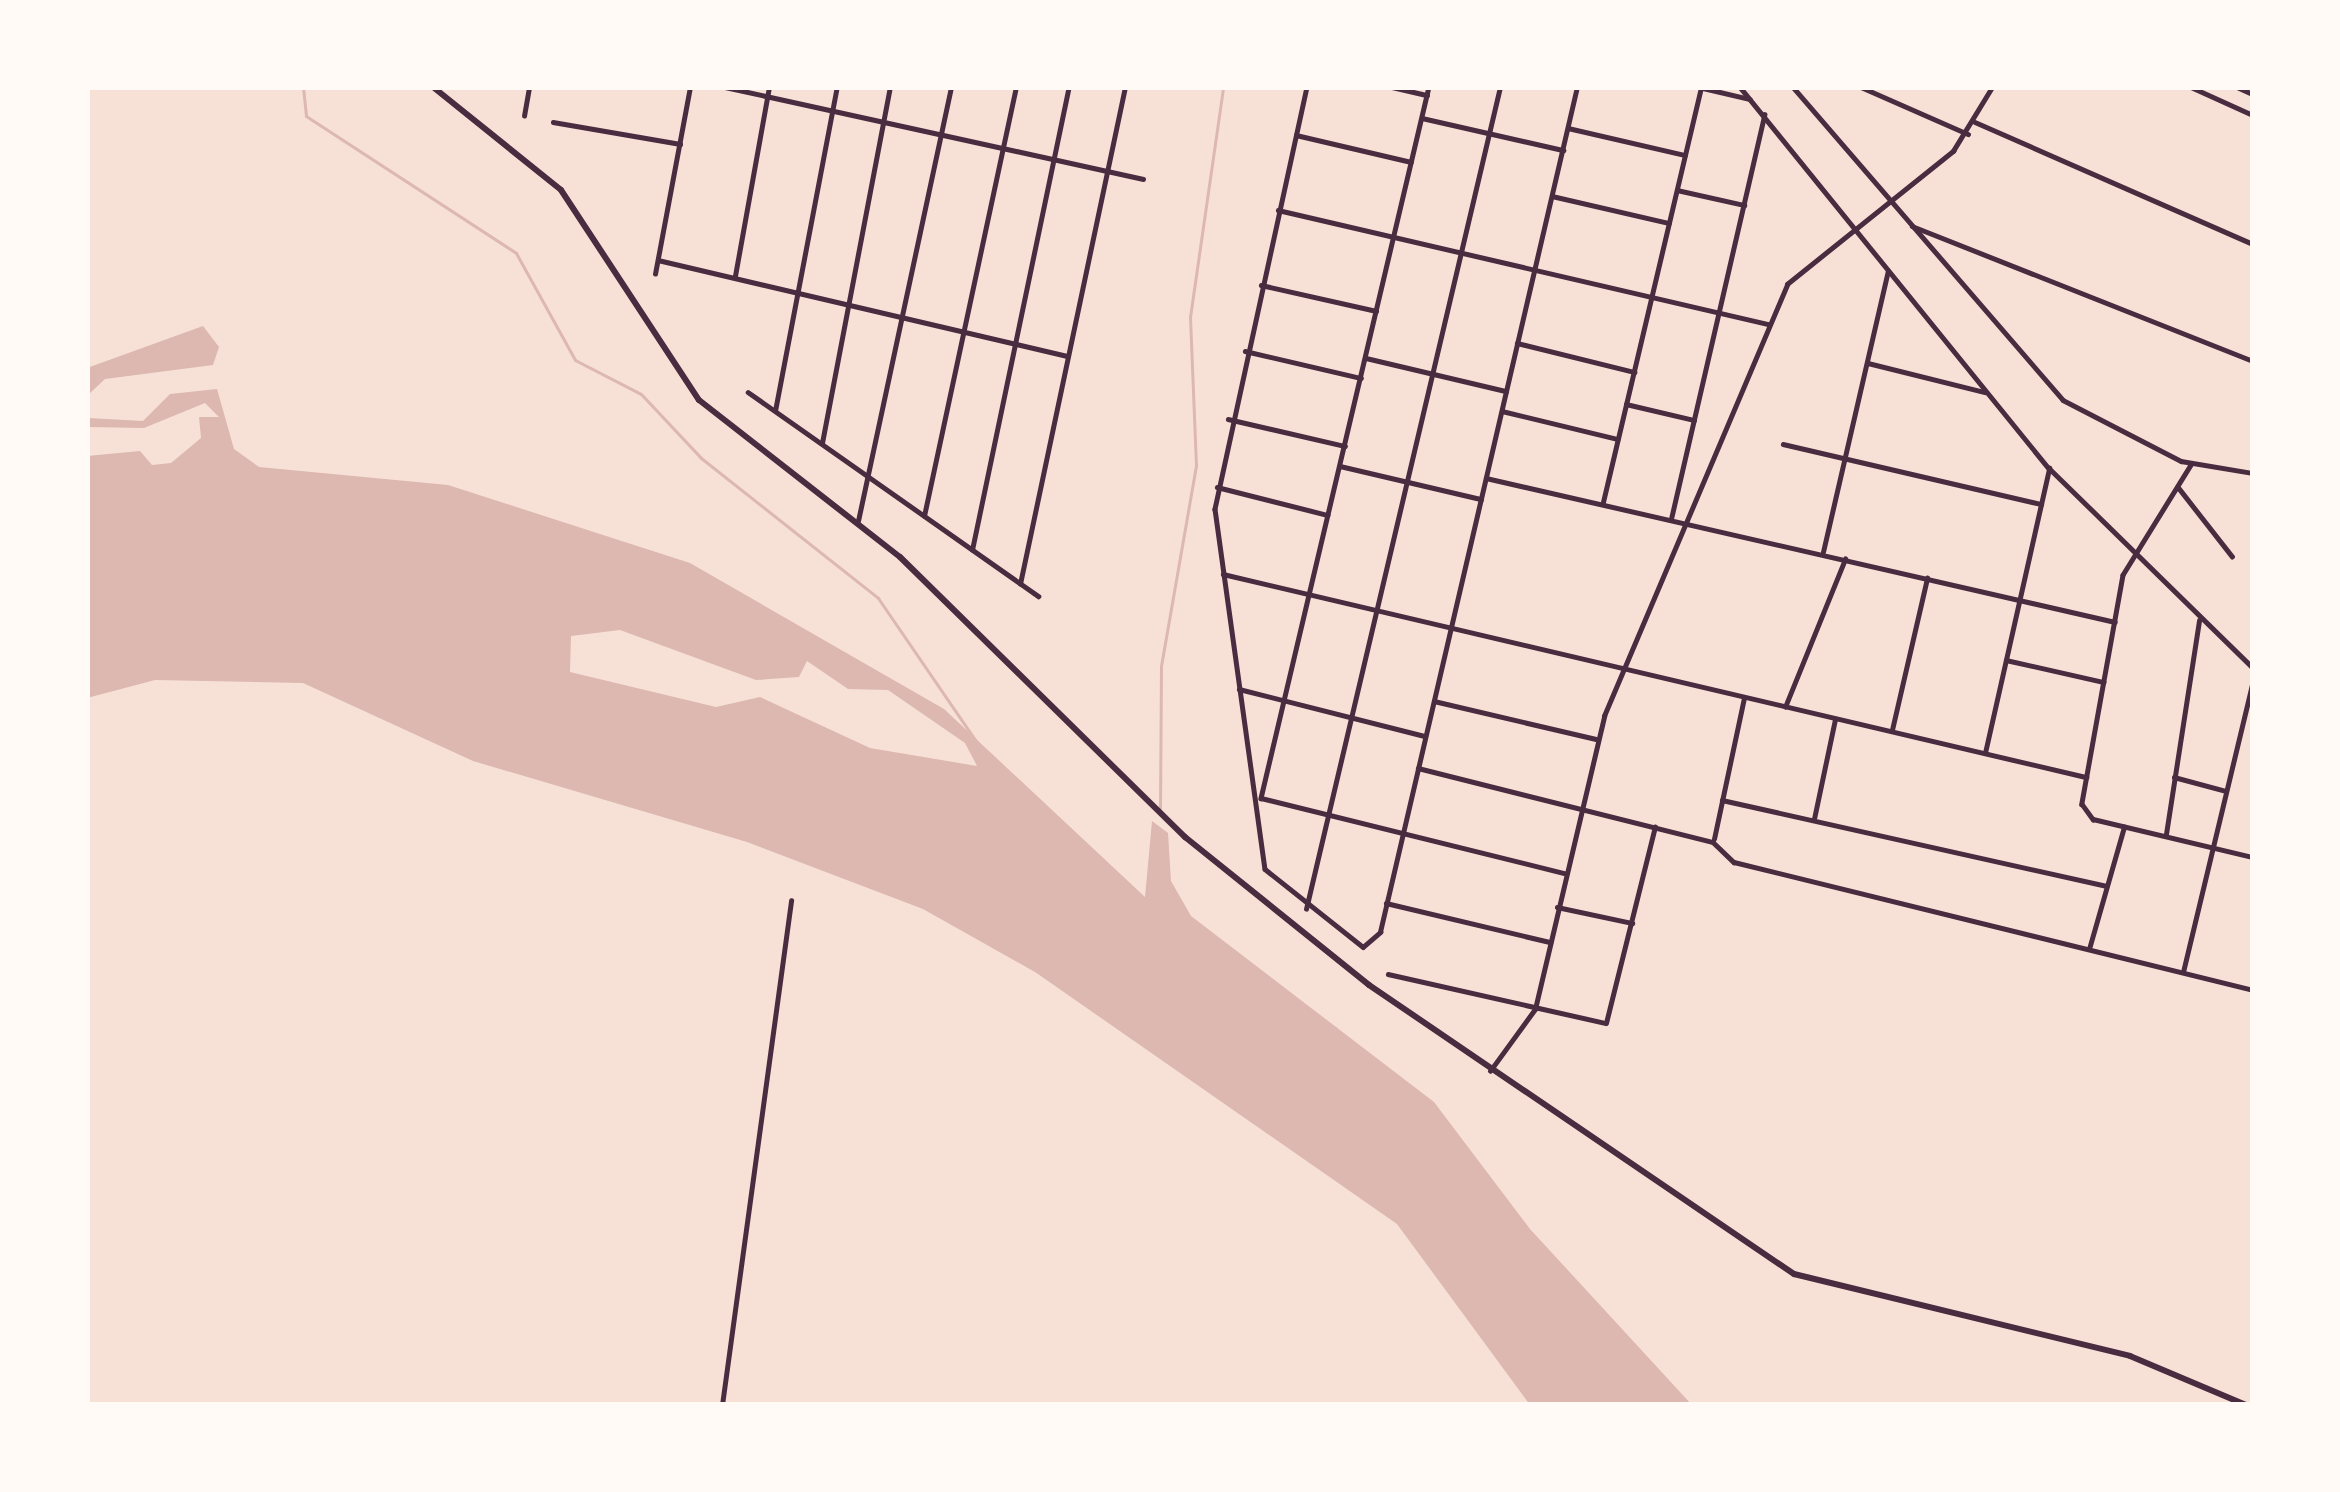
<!DOCTYPE html>
<html>
<head>
<meta charset="utf-8">
<style>
	body { margin:0 }
	#map { position:relative; width:2340px; height:1492px; overflow:hidden; background:#f7e1d7; font-family:Merriweather,serif }
	div>[style] { position:absolute }
	.water>* { inset:0; background:#dcb8b0 }
	.stream>* { height:3px; margin:-1.5px; padding:0 1.5px; transform-origin:1.5px; border-radius:1.5px; background:#dcb8b0 }
	.minor>* { height:4.5px; margin:-2.25px; padding:0 2.25px; transform-origin:2.25px; border-radius:2.25px; background:#4a2c40 }
	.tertiary>* { height:4.5px; margin:-2.25px; padding:0 2.25px; transform-origin:2.25px; border-radius:2.25px; background:#4a2c40 }
	.primary>* { height:6px; margin:-3px; padding:0 3px; transform-origin:3px; border-radius:3px; background:#4a2c40 }
	span { translate:-50% -50%; white-space:nowrap; text-align:center; line-height:1.15; -webkit-text-stroke:12px #fffaf5; paint-order:stroke }
	.frame { position:absolute; inset:0; border:90px solid #fffaf5; pointer-events:none }
</style>
</head>
<body>
<div id="map">
	<div class="water">
		<div style="clip-path:polygon(evenodd,203px 326px,219px 347px,213px 365px,105px 379px,89px 394px,88px 418px,143px 421px,170px 394px,217px 389px,234px 449px,259px 467px,448px 485px,690px 563px,944px 709px,1145px 897px,1152px 821px,1168px 833px,1171px 881px,1191px 916px,1434px 1102px,1530px 1229px,1692px 1405px,1530px 1405px,1397px 1224px,1035px 972px,923px 909px,747px 842px,473px 761px,303px 683px,155px 680px,87px 698px,87px 456px,140px 451px,152px 465px,171px 463px,201px 438px,199px 417px,219px 417px,205px 403px,144px 428px,87px 427px,87px 368px,203px 326px,620px 630px,756px 680px,799px 677px,807px 661px,848px 689px,888px 690px,965px 743px,977px 766px,870px 748px,760px 697px,716px 707px,570px 672px,571px 636px,620px 630px)"></div>
	</div>
	<div class="stream">
		<div style="left:303px;top:87px;width:29px;rotate:84deg"></div>
		<div style="left:306px;top:116px;width:251px;rotate:33.1deg"></div>
		<div style="left:516px;top:253px;width:122px;rotate:61.1deg"></div>
		<div style="left:575px;top:360px;width:74px;rotate:27.3deg"></div>
		<div style="left:641px;top:394px;width:88px;rotate:46.8deg"></div>
		<div style="left:701px;top:458px;width:226px;rotate:38.3deg"></div>
		<div style="left:878px;top:598px;width:177px;rotate:55.6deg"></div>
		<div style="left:1160px;top:809px;width:143px;rotate:-89.6deg"></div>
		<div style="left:1161px;top:666px;width:203px;rotate:-80.1deg"></div>
		<div style="left:1196px;top:466px;width:149px;rotate:-92.3deg"></div>
		<div style="left:1190px;top:317px;width:232px;rotate:-81.8deg"></div>
	</div>
	<div class="minor">
		<div style="left:725px;top:87px;width:428px;rotate:12.4deg"></div>
		<div style="left:1307px;top:87px;width:432px;rotate:102.3deg"></div>
		<div style="left:1215px;top:509px;width:363px;rotate:82.1deg"></div>
		<div style="left:1265px;top:869px;width:125px;rotate:38.5deg"></div>
		<div style="left:1363px;top:947px;width:23px;rotate:-41deg"></div>
		<div style="left:1380px;top:932px;width:868px;rotate:-76.88deg"></div>
		<div style="left:1392px;top:87px;width:36px;rotate:13deg"></div>
		<div style="left:1429px;top:87px;width:731px;rotate:103.29deg"></div>
		<div style="left:1261px;top:798px;width:313px;rotate:13.9deg"></div>
		<div style="left:1740px;top:87px;width:491px;rotate:51deg"></div>
		<div style="left:2049px;top:468px;width:286px;rotate:44.4deg"></div>
		<div style="left:1793px;top:87px;width:413px;rotate:49.2deg"></div>
		<div style="left:2063px;top:400px;width:133px;rotate:27.3deg"></div>
		<div style="left:2181px;top:461px;width:73px;rotate:9.5deg"></div>
		<div style="left:1861px;top:87px;width:117px;rotate:23.7deg"></div>
		<div style="left:2237px;top:87px;width:17px;rotate:24deg"></div>
		<div style="left:1703px;top:88px;width:48px;rotate:13.2deg"></div>
		<div style="left:524px;top:116px;width:29px;rotate:-80deg"></div>
		<div style="left:1422px;top:118px;width:145px;rotate:12.8deg"></div>
		<div style="left:553px;top:122px;width:129px;rotate:9.8deg"></div>
		<div style="left:1975px;top:122px;width:304px;rotate:23.7deg"></div>
		<div style="left:1568px;top:128px;width:120px;rotate:13deg"></div>
		<div style="left:1296px;top:135px;width:118px;rotate:13.2deg"></div>
		<div style="left:1677px;top:190px;width:69px;rotate:12.6deg"></div>
		<div style="left:1552px;top:196px;width:120px;rotate:13deg"></div>
		<div style="left:1278px;top:210px;width:503px;rotate:13.1deg"></div>
		<div style="left:1912px;top:226px;width:367px;rotate:21.6deg"></div>
		<div style="left:658px;top:260px;width:420px;rotate:13.2deg"></div>
		<div style="left:655px;top:274px;width:190px;rotate:-79.4deg"></div>
		<div style="left:735px;top:276px;width:192px;rotate:-79.8deg"></div>
		<div style="left:1261px;top:285px;width:118px;rotate:12.7deg"></div>
		<div style="left:1517px;top:343px;width:121px;rotate:13.9deg"></div>
		<div style="left:1245px;top:351px;width:119px;rotate:13.1deg"></div>
		<div style="left:1366px;top:358px;width:144px;rotate:13.3deg"></div>
		<div style="left:1868px;top:363px;width:120px;rotate:14deg"></div>
		<div style="left:748px;top:392px;width:355px;rotate:35.1deg"></div>
		<div style="left:1626px;top:404px;width:70px;rotate:13.2deg"></div>
		<div style="left:775px;top:411px;width:330px;rotate:-79.2deg"></div>
		<div style="left:1502px;top:411px;width:119px;rotate:13.6deg"></div>
		<div style="left:1228px;top:419px;width:120px;rotate:13deg"></div>
		<div style="left:822px;top:443px;width:362px;rotate:-79.2deg"></div>
		<div style="left:1783px;top:444px;width:265px;rotate:13.1deg"></div>
		<div style="left:2191px;top:465px;width:129px;rotate:121.7deg"></div>
		<div style="left:2123px;top:575px;width:233px;rotate:100.2deg"></div>
		<div style="left:2082px;top:804px;width:19px;rotate:54deg"></div>
		<div style="left:2093px;top:819px;width:164px;rotate:13.4deg"></div>
		<div style="left:1340px;top:466px;width:145px;rotate:13.2deg"></div>
		<div style="left:1486px;top:478px;width:645px;rotate:12.89deg"></div>
		<div style="left:1217px;top:487px;width:114px;rotate:14.2deg"></div>
		<div style="left:2178px;top:487px;width:88px;rotate:52deg"></div>
		<div style="left:1603px;top:502px;width:426px;rotate:-76.7deg"></div>
		<div style="left:924px;top:516px;width:439px;rotate:-77.9deg"></div>
		<div style="left:1671px;top:519px;width:415px;rotate:-77deg"></div>
		<div style="left:972px;top:550px;width:473px;rotate:-78.2deg"></div>
		<div style="left:1823px;top:552px;width:288px;rotate:-77deg"></div>
		<div style="left:1223px;top:574px;width:887px;rotate:13.24deg"></div>
		<div style="left:1020px;top:584px;width:508px;rotate:-78.07deg"></div>
		<div style="left:2006px;top:660px;width:100px;rotate:12.7deg"></div>
		<div style="left:1239px;top:689px;width:192px;rotate:14.2deg"></div>
		<div style="left:1434px;top:701px;width:166px;rotate:13.2deg"></div>
		<div style="left:1785px;top:707px;width:160px;rotate:-67.9deg"></div>
		<div style="left:1892px;top:730px;width:156px;rotate:-77deg"></div>
		<div style="left:1985px;top:753px;width:292px;rotate:-77.3deg"></div>
		<div style="left:1418px;top:768px;width:304px;rotate:14.1deg"></div>
		<div style="left:1713px;top:842px;width:29px;rotate:44deg"></div>
		<div style="left:1734px;top:862px;width:535px;rotate:13.85deg"></div>
		<div style="left:2174px;top:777px;width:54px;rotate:15.1deg"></div>
		<div style="left:1722px;top:800px;width:394px;rotate:12.6deg"></div>
		<div style="left:1814px;top:819px;width:102px;rotate:-78.1deg"></div>
		<div style="left:2166px;top:834px;width:216px;rotate:-81.2deg"></div>
		<div style="left:1714px;top:839px;width:144px;rotate:-78deg"></div>
		<div style="left:1386px;top:903px;width:169px;rotate:13.4deg"></div>
		<div style="left:1557px;top:907px;width:77px;rotate:12deg"></div>
		<div style="left:1306px;top:909px;width:845px;rotate:-76.72deg"></div>
		<div style="left:2089px;top:949px;width:127px;rotate:-74deg"></div>
		<div style="left:2183px;top:972px;width:300px;rotate:-76.5deg"></div>
		<div style="left:1388px;top:974px;width:223px;rotate:12.7deg"></div>
		<div style="left:1606px;top:1023px;width:202px;rotate:-76deg"></div>
		<div style="left:722px;top:1405px;width:509px;rotate:-82.2deg"></div>
	</div>
	<div class="tertiary">
		<div style="left:2191px;top:87px;width:68px;rotate:24.3deg"></div>
		<div style="left:858px;top:521px;width:444px;rotate:-77.9deg"></div>
		<div style="left:1490px;top:1071px;width:77px;rotate:-54deg"></div>
		<div style="left:1535px;top:1009px;width:301px;rotate:-76.7deg"></div>
		<div style="left:1604px;top:716px;width:469px;rotate:-67deg"></div>
		<div style="left:1787px;top:284px;width:213px;rotate:-38.7deg"></div>
		<div style="left:1953px;top:151px;width:75px;rotate:-58.6deg"></div>
	</div>
	<div class="primary">
		<div style="left:433px;top:87px;width:164px;rotate:38.8deg"></div>
		<div style="left:561px;top:190px;width:251px;rotate:56.7deg"></div>
		<div style="left:699px;top:400px;width:255px;rotate:38deg"></div>
		<div style="left:900px;top:557px;width:400px;rotate:44.5deg"></div>
		<div style="left:1185px;top:837px;width:236px;rotate:38.8deg"></div>
		<div style="left:1369px;top:985px;width:514px;rotate:34.22deg"></div>
		<div style="left:1794px;top:1274px;width:346px;rotate:13.7deg"></div>
		<div style="left:2130px;top:1356px;width:126px;rotate:22.9deg"></div>
	</div>
	<div class="frame"></div>
</div>
</body>
</html>
